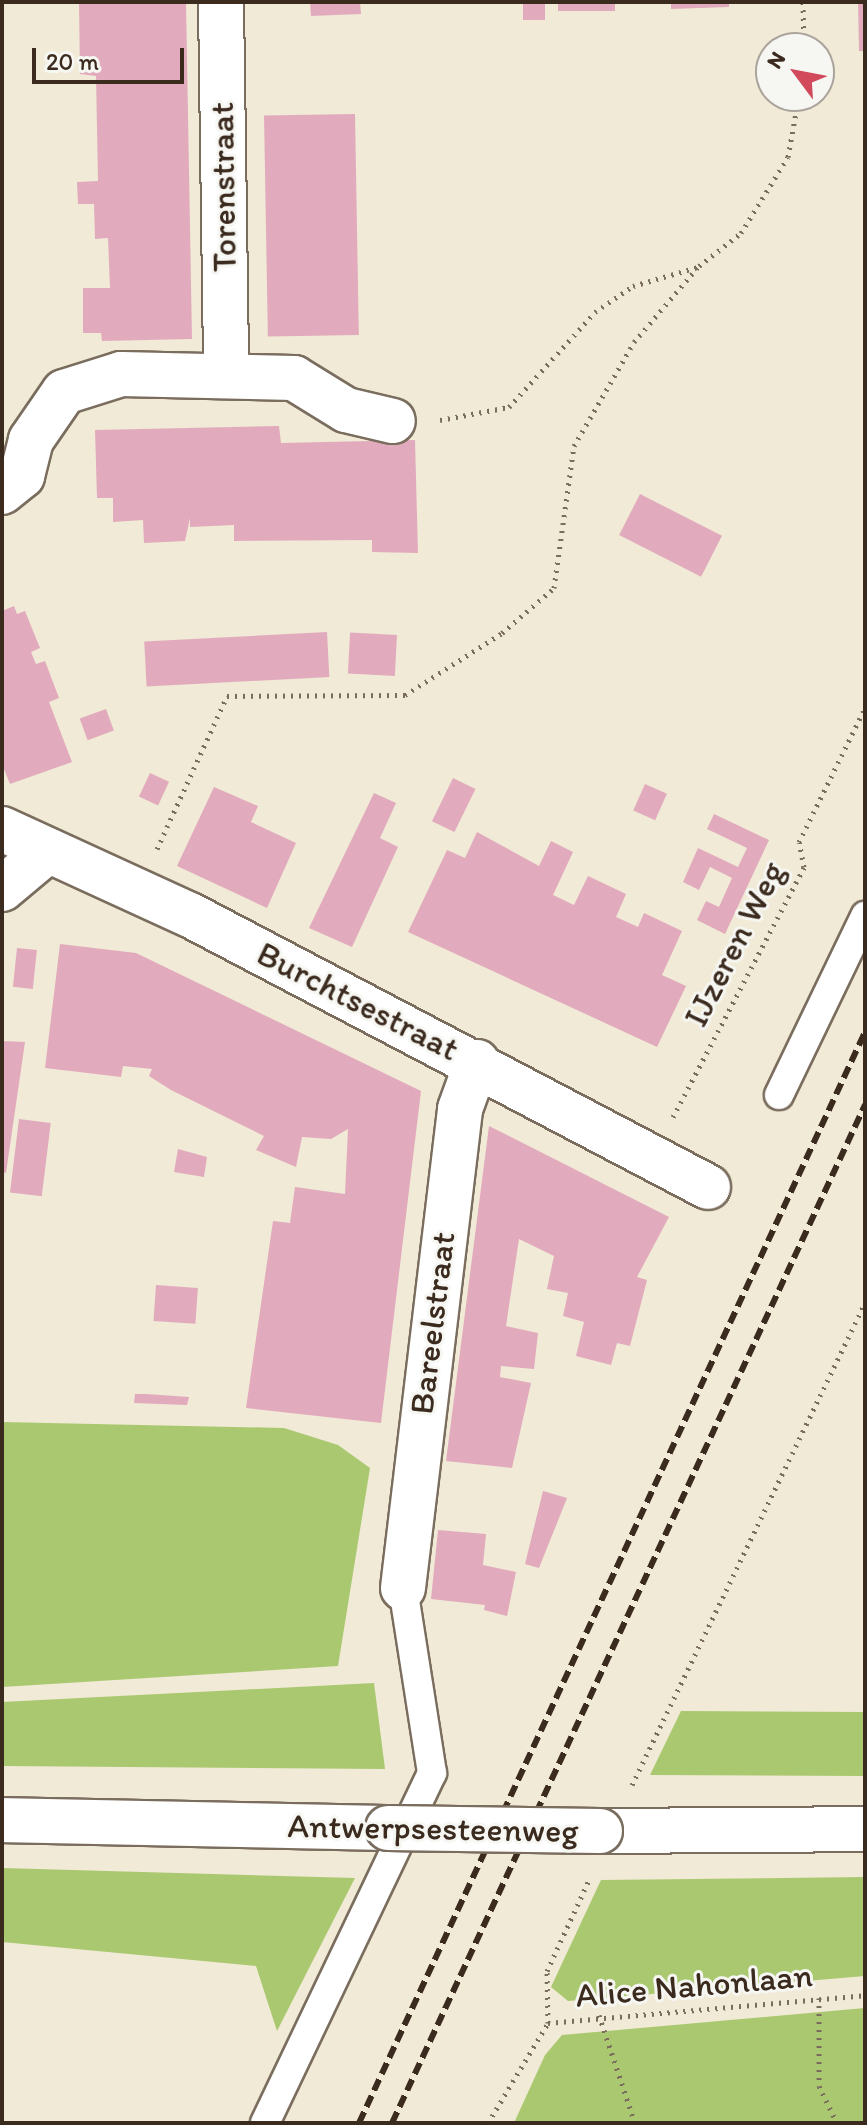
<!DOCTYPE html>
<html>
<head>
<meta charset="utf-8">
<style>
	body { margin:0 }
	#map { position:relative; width:867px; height:2125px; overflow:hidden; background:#f0ead6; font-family:Itim,sans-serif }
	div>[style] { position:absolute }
	.green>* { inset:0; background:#aac86f }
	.building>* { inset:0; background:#e2abbd; transform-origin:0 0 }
	.path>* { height:5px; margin-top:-2.5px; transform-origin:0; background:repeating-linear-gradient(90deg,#7a6d5e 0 2px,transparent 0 8px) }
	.roads { filter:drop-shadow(2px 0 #7a6d5e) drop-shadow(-2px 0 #7a6d5e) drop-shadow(0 2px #7a6d5e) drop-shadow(0 -2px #7a6d5e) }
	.service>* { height:28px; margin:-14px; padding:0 14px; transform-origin:14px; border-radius:14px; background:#fff }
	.minor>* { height:44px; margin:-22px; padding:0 22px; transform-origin:22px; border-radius:22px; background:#fff }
	.tertiary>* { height:44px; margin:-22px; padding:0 22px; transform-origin:22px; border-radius:22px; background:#fff }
	.rail>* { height:6px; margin-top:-3px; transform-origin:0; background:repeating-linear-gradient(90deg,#3b2a1e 0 12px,transparent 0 18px) }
	.bridges { filter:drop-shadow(2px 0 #7a6d5e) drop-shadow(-2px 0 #7a6d5e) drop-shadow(0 2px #7a6d5e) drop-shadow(0 -2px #7a6d5e) }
	.tertiary-bridge>* { height:44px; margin:-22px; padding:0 22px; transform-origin:22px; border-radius:22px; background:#fff }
	span { translate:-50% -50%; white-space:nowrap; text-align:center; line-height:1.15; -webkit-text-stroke:6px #f6f6f2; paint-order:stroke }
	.street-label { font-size:34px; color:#3b2a1e }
	.frame { position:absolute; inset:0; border:4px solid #3b2a1e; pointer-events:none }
	.north { position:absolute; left:755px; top:32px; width:80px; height:80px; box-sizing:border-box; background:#f6f6f2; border:2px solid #aba49d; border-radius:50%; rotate:302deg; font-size:22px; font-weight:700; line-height:32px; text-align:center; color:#3b2a1e }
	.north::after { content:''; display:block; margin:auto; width:28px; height:36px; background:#d1495b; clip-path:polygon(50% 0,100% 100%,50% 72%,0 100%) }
	.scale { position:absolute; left:32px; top:48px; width:152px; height:36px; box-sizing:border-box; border:4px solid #3b2a1e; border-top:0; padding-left:10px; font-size:24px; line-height:28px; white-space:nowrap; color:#3b2a1e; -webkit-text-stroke:6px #f6f6f2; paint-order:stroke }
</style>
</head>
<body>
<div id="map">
	<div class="green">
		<div style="clip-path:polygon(2px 1422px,284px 1428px,338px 1445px,370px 1468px,338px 1666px,2px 1687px)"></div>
		<div style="clip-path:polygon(374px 1683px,385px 1769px,2px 1766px,2px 1702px)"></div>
		<div style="clip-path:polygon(681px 1711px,865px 1712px,865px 1776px,650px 1775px)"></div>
		<div style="clip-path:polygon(2px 1868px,355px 1878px,277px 2031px,256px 1966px,2px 1942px)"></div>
		<div style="clip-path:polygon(865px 1877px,865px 1976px,568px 2001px,551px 1987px,601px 1880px)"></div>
		<div style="clip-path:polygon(865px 2008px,865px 2123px,514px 2123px,545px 2055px,562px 2035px)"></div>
	</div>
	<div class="building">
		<div style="clip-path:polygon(79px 2px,186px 2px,192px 339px,102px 341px,101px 333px,83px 333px,83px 288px,110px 288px,108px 238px,95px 239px,94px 204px,78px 204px,77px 182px,98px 181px,96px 76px,80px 74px)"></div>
		<div style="clip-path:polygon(310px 2px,360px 2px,361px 14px,311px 16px)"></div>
		<div style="left:523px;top:2px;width:22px;height:18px"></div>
		<div style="left:558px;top:2px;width:57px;height:9px"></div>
		<div style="clip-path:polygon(671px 2px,729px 2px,729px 7px,671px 9px)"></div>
		<div style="clip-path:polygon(858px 2px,865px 2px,865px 51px,859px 51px)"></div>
		<div style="left:355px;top:114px;width:221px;height:91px;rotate:89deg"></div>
		<div style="clip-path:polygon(279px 426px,281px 443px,415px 440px,418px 553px,372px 552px,372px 540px,234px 541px,234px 525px,190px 527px,190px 518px,185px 541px,144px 543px,143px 520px,113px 522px,113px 498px,97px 498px,95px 430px)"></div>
		<div style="left:640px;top:494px;width:92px;height:46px;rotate:27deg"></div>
		<div style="clip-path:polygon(14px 606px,17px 614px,25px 611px,40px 648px,31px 652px,36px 664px,45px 661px,59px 698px,49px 702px,72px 762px,10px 784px,2px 764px,2px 611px)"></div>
		<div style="left:327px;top:632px;width:45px;height:183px;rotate:87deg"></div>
		<div style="left:397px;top:635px;width:41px;height:47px;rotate:93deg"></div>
		<div style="left:106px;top:709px;width:23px;height:28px;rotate:70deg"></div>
		<div style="left:150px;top:773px;width:21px;height:26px;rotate:25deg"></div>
		<div style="left:453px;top:778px;width:25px;height:48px;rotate:26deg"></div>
		<div style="left:645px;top:784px;width:24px;height:29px;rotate:24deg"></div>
		<div style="clip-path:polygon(214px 787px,258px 806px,251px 822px,296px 843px,267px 908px,177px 866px)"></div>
		<div style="clip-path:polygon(374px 793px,396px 803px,380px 838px,398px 847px,352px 947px,309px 928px)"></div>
		<div style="clip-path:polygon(714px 814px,769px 840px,725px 934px,697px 920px,706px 901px,719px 907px,732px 878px,710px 867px,699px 890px,683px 882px,698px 848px,738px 867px,747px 848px,707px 829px)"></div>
		<div style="clip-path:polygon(477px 832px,539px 866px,551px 841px,573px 852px,553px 895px,574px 905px,588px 876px,626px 894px,616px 917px,638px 927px,644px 913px,682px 931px,662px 975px,686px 986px,657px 1047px,408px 932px,447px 850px,465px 858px)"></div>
		<div style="clip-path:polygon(60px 944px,136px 953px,421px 1091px,381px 1423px,246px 1408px,273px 1221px,290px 1223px,295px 1187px,345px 1194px,348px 1129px,331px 1139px,302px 1137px,296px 1167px,256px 1150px,264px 1136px,171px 1090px,149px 1076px,152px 1069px,123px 1066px,121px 1077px,45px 1068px)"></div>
		<div style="left:17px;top:948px;width:20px;height:39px;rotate:6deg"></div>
		<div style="clip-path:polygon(2px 1041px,25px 1042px,6px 1173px,2px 1172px)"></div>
		<div style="left:19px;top:1119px;width:32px;height:74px;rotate:7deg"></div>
		<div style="clip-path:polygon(489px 1126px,669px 1217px,637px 1277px,647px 1280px,630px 1346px,617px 1343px,611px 1365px,576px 1356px,584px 1322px,563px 1316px,568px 1293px,547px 1289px,554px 1256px,519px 1239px,506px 1326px,538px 1333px,534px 1369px,501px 1366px,500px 1377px,531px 1383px,512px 1468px,446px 1461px)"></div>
		<div style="clip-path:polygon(178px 1149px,207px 1157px,204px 1177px,174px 1172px)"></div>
		<div style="left:156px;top:1285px;width:42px;height:36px;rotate:4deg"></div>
		<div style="clip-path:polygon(135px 1394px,146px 1394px,189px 1397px,187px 1405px,134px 1403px)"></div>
		<div style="clip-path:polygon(543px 1491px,567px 1498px,539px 1568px,525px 1564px)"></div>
		<div style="clip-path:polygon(438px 1530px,486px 1534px,483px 1565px,516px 1572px,507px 1616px,484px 1610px,485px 1605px,431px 1599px)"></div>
	</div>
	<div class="path">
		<div style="left:803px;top:2px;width:46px;rotate:88.8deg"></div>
		<div style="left:440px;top:420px;width:70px;rotate:-10.7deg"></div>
		<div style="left:509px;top:407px;width:128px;rotate:-47.8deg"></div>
		<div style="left:595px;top:312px;width:46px;rotate:-34.4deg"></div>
		<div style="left:633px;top:286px;width:68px;rotate:-16.3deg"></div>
		<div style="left:157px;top:849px;width:168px;rotate:-65.4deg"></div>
		<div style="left:227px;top:696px;width:178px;rotate:-0.3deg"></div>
		<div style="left:405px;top:695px;width:115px;rotate:-32.6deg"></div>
		<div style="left:502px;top:633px;width:69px;rotate:-40.9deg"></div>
		<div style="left:554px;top:588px;width:143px;rotate:-82deg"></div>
		<div style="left:574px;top:446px;width:120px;rotate:-60deg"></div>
		<div style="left:634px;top:342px;width:100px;rotate:-49.5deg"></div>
		<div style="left:699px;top:266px;width:53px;rotate:-38.2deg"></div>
		<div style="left:741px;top:233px;width:89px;rotate:-58.3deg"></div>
		<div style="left:788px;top:157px;width:62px;rotate:-79.8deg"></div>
		<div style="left:673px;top:1117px;width:282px;rotate:-62.3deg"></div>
		<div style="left:804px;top:867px;width:25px;rotate:-101deg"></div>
		<div style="left:799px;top:842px;width:149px;rotate:-63.8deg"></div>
		<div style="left:632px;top:1785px;width:535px;rotate:-64.2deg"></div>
		<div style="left:819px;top:1998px;width:88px;rotate:90deg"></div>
		<div style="left:819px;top:2086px;width:41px;rotate:64.1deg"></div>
		<div style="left:599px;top:2015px;width:114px;rotate:71.6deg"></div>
		<div style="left:548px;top:2023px;width:52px;rotate:-91.1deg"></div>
		<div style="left:547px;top:1971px;width:102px;rotate:-65.2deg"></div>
		<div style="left:488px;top:2123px;width:117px;rotate:-59deg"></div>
		<div style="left:548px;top:2023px;width:318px;rotate:-5deg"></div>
	</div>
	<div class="roads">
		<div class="service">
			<div style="left:779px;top:1095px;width:199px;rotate:-64.3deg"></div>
			<div style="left:265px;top:2123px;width:388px;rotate:-64.5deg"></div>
			<div style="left:432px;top:1773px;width:187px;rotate:-98.9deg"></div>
		</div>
		<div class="minor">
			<div style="left:221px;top:2px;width:370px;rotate:89.2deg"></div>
			<div style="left:2px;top:492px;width:26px;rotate:-39deg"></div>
			<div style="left:22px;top:476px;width:37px;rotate:-76deg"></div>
			<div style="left:31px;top:440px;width:58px;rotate:-55.5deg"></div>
			<div style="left:64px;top:392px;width:60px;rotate:-17.5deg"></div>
			<div style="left:121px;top:374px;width:173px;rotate:1.3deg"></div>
			<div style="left:294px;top:378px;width:61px;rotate:31.6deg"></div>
			<div style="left:346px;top:410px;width:48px;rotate:13.2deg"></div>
			<div style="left:2px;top:829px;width:207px;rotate:24.6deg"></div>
			<div style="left:190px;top:915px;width:585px;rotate:27.7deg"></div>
			<div style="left:2px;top:889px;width:56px;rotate:-39.9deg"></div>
			<div style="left:403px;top:1588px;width:482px;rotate:-83.2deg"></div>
			<div style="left:460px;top:1109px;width:50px;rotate:-70.1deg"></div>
		</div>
		<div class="tertiary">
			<div style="left:2px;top:1820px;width:386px;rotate:1.2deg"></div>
			<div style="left:600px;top:1831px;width:265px;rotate:-0.4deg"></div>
		</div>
	</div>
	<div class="rail">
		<div style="left:359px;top:2123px;width:1203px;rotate:-65.12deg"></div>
		<div style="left:392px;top:2123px;width:1123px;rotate:-65.08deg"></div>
	</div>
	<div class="bridges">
		<div class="tertiary-bridge">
			<div style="left:388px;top:1828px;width:212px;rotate:0.8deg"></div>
		</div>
	</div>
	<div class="street-label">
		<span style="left:223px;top:187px;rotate:-91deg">Torenstraat</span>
		<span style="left:734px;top:944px;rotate:-63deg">IJzeren Weg</span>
		<span style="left:358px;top:1001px;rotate:27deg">Burchtsestraat</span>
		<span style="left:432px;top:1323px;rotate:-83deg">Bareelstraat</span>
		<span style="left:433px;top:1828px;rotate:1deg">Antwerpsesteenweg</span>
		<span style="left:694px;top:1985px;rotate:-5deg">Alice Nahonlaan</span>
	</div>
	<div class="frame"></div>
	<div class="north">N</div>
	<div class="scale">20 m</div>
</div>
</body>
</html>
